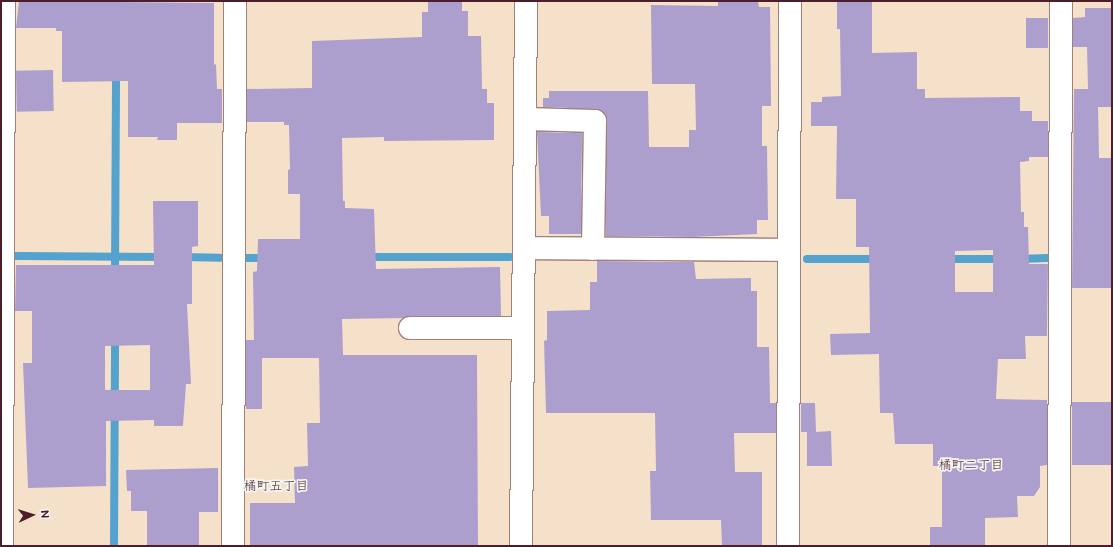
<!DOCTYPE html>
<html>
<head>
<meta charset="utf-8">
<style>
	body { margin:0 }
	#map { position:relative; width:1113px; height:547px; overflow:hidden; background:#f5e1ca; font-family:"Balsamiq Sans","Klee One",sans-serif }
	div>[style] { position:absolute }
	.stream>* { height:8px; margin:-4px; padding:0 4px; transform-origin:4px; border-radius:4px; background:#54a3ce }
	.building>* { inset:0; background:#ac9fcd; transform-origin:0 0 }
	.roads { filter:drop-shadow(1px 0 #a0807a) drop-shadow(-1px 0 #a0807a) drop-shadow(0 1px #a0807a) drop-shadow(0 -1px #a0807a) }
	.minor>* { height:22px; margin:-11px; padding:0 11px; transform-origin:11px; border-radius:11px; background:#fff }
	span { translate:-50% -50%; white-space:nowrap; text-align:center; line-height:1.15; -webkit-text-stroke:3.5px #f6f6f2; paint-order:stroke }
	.neighbourhood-label { font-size:13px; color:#4a1f2b }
	.frame { position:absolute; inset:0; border:2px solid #4a1f2b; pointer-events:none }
	.north { position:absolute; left:12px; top:495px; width:40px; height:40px; -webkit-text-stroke:3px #f6f6f2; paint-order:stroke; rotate:86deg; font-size:11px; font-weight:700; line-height:16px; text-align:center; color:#4a1f2b }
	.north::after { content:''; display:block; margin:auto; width:14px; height:18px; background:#4a1f2b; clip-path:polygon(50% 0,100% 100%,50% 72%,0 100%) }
</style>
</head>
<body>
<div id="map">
	<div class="stream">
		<div style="left:16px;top:256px;width:147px;rotate:0.4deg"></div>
		<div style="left:181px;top:257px;width:39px;rotate:1deg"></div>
		<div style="left:366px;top:257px;width:144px"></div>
		<div style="left:246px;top:258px;width:21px"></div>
		<div style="left:807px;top:259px;width:72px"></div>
		<div style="left:945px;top:259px;width:58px"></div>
		<div style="left:1019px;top:259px;width:29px;rotate:-2deg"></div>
		<div style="left:115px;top:276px;width:204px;rotate:-89.7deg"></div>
		<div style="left:114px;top:546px;width:210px;rotate:-89.7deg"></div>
	</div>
	<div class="building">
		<div style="clip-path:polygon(19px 1px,214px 3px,214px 65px,216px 64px,217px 89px,222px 89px,222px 123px,177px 123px,177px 140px,157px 140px,158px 137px,128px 137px,128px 81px,62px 82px,62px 31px,56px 31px,56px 28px,16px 28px)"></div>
		<div style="clip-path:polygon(428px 1px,462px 1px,462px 11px,468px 11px,468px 36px,481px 36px,482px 89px,487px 89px,487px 103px,494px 103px,494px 140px,384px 141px,384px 137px,342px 138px,343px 201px,345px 201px,345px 208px,374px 209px,376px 269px,500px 267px,501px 316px,410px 316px,403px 318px,342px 319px,343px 355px,477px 355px,478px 546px,250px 546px,250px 503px,295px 503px,294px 467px,308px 466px,307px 423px,320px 423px,319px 358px,262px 358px,262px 409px,246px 409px,246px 340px,254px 340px,253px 272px,257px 271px,258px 239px,300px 239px,300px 194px,288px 194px,288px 170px,290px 169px,289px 125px,284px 125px,284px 122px,247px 122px,247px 89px,312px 88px,312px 41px,422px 37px,422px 12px,428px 12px)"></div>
		<div style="clip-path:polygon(718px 1px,758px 1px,759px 7px,770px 7px,771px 106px,762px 106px,762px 146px,767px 146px,768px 220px,757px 220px,757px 234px,693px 237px,606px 236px,606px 115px,595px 109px,543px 107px,543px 98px,549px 98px,549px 91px,648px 91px,649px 147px,689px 147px,689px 130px,696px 130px,695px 84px,652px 84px,651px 5px,718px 6px)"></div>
		<div style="clip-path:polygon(evenodd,837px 1px,872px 1px,872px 53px,917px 52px,917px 89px,925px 89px,925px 98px,1020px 97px,1020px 111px,1032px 111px,1032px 121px,1048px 121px,1048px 157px,1029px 157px,1029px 161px,1020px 162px,1021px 212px,1024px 212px,1024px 227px,1028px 227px,1029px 264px,1048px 264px,1047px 336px,1025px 336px,1026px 359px,998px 359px,996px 399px,1047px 400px,1047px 465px,1040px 466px,1040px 487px,1034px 496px,1017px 496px,1018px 517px,985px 518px,985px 546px,930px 546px,930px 527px,942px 527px,942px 466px,933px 466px,933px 444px,895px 444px,893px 413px,880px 413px,879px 354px,831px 355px,830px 334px,870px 333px,869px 247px,856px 247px,856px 199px,836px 199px,837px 126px,811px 126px,811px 102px,822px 102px,822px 97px,841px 96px,840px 29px,837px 29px,837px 1px,993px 250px,993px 292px,955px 292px,955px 251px,993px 250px)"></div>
		<div style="clip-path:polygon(1085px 8px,1112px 8px,1112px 107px,1098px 107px,1099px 158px,1112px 158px,1112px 288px,1072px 288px,1074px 89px,1088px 89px,1087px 47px,1073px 47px,1073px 18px,1085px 17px)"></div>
		<div style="left:1048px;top:18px;width:30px;height:22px;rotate:90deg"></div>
		<div style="left:53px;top:70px;width:41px;height:37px;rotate:89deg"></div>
		<div style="clip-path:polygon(537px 132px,582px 133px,581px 234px,549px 234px,549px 216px,541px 216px)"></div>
		<div style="clip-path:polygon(evenodd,153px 201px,198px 201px,198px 246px,192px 247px,192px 304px,187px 304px,191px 384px,186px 384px,183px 426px,154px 426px,154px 420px,106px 421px,106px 486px,28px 488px,23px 363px,32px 363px,32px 311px,15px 311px,16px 265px,154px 265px,153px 201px,150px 345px,150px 390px,105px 390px,105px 346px,150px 345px)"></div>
		<div style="clip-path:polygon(597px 261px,694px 262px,696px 279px,751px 278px,751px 291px,757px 291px,757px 347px,769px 347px,770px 403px,776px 403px,776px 433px,734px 433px,735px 472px,762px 472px,762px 546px,722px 546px,721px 520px,651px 520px,650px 471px,656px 471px,655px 413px,546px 413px,544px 341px,547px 340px,547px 311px,590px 310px,590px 282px,597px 282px)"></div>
		<div style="left:1072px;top:402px;width:40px;height:63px"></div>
		<div style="clip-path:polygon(801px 403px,815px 403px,816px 432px,831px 431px,832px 466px,807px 466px,807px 432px,801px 432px)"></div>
		<div style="clip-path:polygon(218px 468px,218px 512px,199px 512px,199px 546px,147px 546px,147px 511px,131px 511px,131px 491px,127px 491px,126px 470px)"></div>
	</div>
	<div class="roads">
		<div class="minor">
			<div style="left:526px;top:119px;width:69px;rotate:1.7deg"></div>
			<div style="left:595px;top:121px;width:128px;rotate:90.9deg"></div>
			<div style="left:524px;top:248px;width:265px;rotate:0.4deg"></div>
			<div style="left:410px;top:328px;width:113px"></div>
			<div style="left:2px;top:546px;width:545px;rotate:-89.79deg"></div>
			<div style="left:233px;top:546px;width:545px;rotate:-89.79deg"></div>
			<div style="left:521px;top:546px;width:545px;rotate:-89.47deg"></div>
			<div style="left:788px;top:546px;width:545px;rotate:-89.79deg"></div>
			<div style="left:1059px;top:546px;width:545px;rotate:-89.79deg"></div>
		</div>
	</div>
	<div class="neighbourhood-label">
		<span style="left:971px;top:465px">橘町二丁目</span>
		<span style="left:276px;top:486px">橘町五丁目</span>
	</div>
	<div class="frame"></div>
	<div class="north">N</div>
</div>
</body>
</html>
